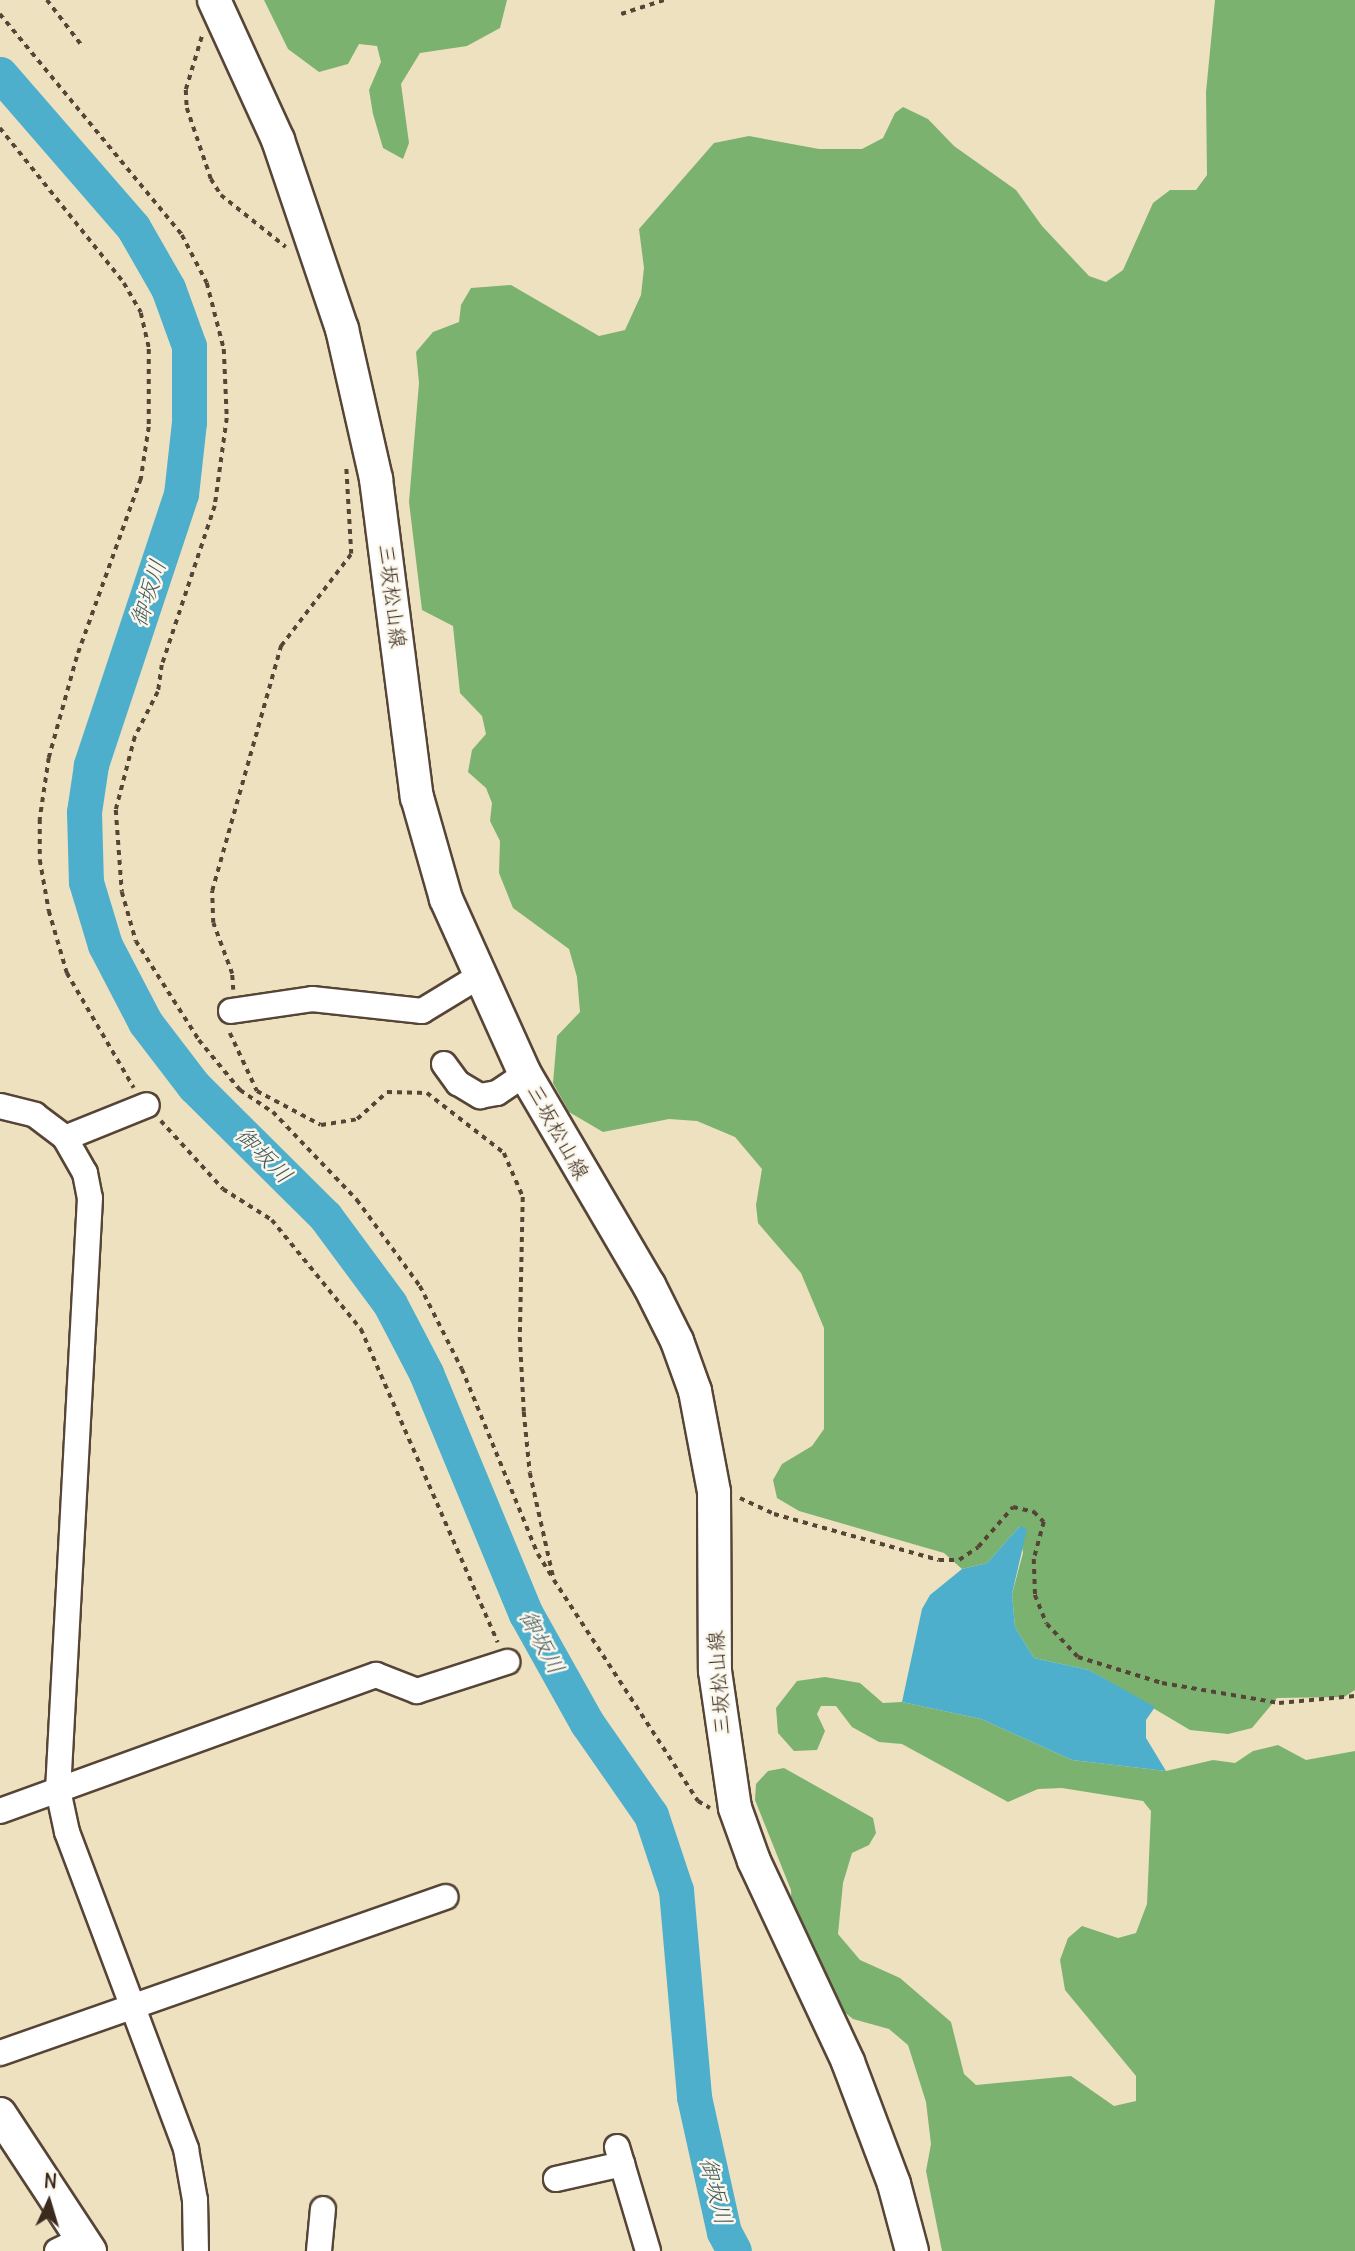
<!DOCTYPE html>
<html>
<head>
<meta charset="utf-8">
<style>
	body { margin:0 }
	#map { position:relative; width:1355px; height:2251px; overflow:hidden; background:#eee1c0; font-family:Delius,"Klee One",sans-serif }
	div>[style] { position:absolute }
	.forest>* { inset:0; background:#7bb26f }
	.water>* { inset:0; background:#4dafcc }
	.river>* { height:35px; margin:-17.5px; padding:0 17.5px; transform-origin:17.5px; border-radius:17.5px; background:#4dafcc }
	.path>* { height:3.5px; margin-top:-1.75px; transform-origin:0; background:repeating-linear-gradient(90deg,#564536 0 5px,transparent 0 10px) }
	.roads { filter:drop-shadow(2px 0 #564536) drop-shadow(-2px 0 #564536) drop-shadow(0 2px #564536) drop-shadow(0 -2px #564536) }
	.minor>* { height:24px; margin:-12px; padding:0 12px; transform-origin:12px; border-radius:12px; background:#fff }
	.major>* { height:32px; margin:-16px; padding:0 16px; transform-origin:16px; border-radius:16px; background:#fff }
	span { translate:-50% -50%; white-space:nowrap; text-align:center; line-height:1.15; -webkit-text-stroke:5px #fbf7ec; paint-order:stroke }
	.street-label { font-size:21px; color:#3b2a1e }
	.water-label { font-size:23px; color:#41595b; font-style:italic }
	.north { position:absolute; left:14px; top:2167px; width:70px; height:70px; -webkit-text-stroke:5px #fbf7ec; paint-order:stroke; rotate:4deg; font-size:19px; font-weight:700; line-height:28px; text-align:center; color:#3b2a1e }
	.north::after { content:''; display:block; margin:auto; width:24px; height:32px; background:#3b2a1e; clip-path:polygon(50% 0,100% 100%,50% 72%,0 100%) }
</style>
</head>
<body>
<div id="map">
	<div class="forest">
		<div style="clip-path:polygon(264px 0,507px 0,500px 28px,467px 46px,420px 53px,401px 84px,409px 143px,403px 159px,383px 148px,373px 114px,369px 90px,381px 62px,377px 46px,359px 44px,348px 64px,319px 72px,288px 49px)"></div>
		<div style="clip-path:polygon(1215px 0,1355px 0,1355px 1690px,1344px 1697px,1277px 1698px,1252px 1728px,1228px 1734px,1190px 1730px,1089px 1670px,1034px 1658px,1015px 1627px,1012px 1594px,1023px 1553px,1019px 1527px,987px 1563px,962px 1569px,944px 1553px,799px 1511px,777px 1498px,773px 1480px,782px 1464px,812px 1446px,824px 1429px,824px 1328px,801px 1273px,758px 1223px,756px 1205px,762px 1169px,735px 1137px,697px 1121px,669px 1119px,603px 1132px,569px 1112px,553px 1083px,557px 1036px,580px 1012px,577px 977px,569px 949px,513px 908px,499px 873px,500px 841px,490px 821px,492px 803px,486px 788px,468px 772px,472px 750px,486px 734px,482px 716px,460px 693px,453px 626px,422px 610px,409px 502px,419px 383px,416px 352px,433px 332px,459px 322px,461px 305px,471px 288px,511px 285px,599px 336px,625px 330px,641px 295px,644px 268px,639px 229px,714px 143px,749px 136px,819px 149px,862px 149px,883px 138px,895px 113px,903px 107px,928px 119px,954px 146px,1016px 190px,1042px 226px,1089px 276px,1106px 282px,1123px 270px,1153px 203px,1170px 190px,1196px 190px,1207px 175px,1206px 92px)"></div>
		<div style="clip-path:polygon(825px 1677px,860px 1683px,883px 1703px,902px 1702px,981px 1719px,1072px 1760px,1166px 1771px,1213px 1760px,1235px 1763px,1253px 1751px,1278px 1745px,1306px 1760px,1355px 1751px,1355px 2251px,942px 2251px,926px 2171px,931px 2144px,926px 2102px,908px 2045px,889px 2029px,853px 2019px,833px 2003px,792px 1924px,791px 1890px,755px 1800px,756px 1784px,768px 1771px,784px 1768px,873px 1818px,876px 1833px,869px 1845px,852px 1853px,843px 1883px,838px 1934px,860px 1960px,900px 1978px,951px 2022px,964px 2074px,976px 2085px,1071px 2076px,1114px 2106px,1136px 2101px,1136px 2076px,1065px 1990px,1060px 1960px,1068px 1938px,1082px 1926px,1118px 1938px,1136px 1933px,1147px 1904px,1151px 1811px,1143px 1801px,1062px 1788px,1038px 1789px,1008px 1802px,902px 1744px,879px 1742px,852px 1727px,836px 1706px,821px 1706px,817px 1714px,825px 1731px,817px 1750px,794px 1751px,778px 1733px,776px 1708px,797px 1681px)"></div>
	</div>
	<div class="water">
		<div style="clip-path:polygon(1020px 1526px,1027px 1529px,1012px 1594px,1015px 1627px,1034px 1658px,1089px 1670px,1155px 1707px,1146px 1720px,1146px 1738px,1166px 1771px,1072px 1760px,981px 1719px,902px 1702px,922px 1609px,930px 1595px,962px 1569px,987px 1563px)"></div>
	</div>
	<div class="river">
		<div style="left:0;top:74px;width:203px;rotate:49deg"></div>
		<div style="left:133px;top:227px;width:70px;rotate:60.2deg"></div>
		<div style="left:168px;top:288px;width:62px;rotate:70.1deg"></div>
		<div style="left:189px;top:346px;width:76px;rotate:90deg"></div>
		<div style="left:189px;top:422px;width:72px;rotate:96.3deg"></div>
		<div style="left:181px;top:494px;width:286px;rotate:108.4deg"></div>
		<div style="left:91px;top:765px;width:48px;rotate:98.5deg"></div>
		<div style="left:84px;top:812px;width:70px;rotate:88.4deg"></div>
		<div style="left:86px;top:882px;width:66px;rotate:73.2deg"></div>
		<div style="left:105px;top:945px;width:87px;rotate:62.5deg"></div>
		<div style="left:145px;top:1022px;width:81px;rotate:52.6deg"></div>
		<div style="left:194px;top:1086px;width:185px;rotate:44.8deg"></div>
		<div style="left:325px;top:1216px;width:109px;rotate:53.5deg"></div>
		<div style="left:390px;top:1304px;width:78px;rotate:62.4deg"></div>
		<div style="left:426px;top:1373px;width:261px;rotate:67.5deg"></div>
		<div style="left:526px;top:1614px;width:125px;rotate:60.8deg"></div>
		<div style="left:587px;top:1723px;width:112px;rotate:55.2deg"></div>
		<div style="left:651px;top:1815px;width:79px;rotate:71.6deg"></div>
		<div style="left:676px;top:1890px;width:208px;rotate:85deg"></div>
		<div style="left:694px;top:2097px;width:138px;rotate:77.5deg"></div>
		<div style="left:724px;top:2232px;width:21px;rotate:62deg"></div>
	</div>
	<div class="path">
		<div style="left:47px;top:0;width:59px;rotate:52.5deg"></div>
		<div style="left:0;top:14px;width:286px;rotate:50.5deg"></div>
		<div style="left:182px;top:235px;width:54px;rotate:62.5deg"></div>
		<div style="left:207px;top:283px;width:68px;rotate:75.6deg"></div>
		<div style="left:224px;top:349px;width:69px;rotate:87.5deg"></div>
		<div style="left:227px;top:418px;width:89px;rotate:97.8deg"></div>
		<div style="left:215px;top:506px;width:168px;rotate:108.4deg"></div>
		<div style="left:162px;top:665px;width:27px;rotate:98deg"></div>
		<div style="left:158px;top:692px;width:51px;rotate:117.1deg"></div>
		<div style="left:135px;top:737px;width:75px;rotate:104.6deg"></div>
		<div style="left:116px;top:810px;width:82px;rotate:85.8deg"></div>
		<div style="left:122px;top:892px;width:51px;rotate:74.1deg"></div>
		<div style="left:136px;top:941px;width:117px;rotate:57.5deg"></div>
		<div style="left:199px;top:1040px;width:65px;rotate:50.6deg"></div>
		<div style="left:240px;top:1090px;width:40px;rotate:34deg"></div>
		<div style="left:273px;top:1112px;width:122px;rotate:46.3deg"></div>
		<div style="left:357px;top:1200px;width:107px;rotate:53.8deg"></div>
		<div style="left:420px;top:1286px;width:93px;rotate:63.2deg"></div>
		<div style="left:462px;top:1369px;width:200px;rotate:67.7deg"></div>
		<div style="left:538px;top:1554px;width:28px;rotate:58deg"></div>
		<div style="left:621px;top:14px;width:45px;rotate:-18deg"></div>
		<div style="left:202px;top:37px;width:55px;rotate:106.8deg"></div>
		<div style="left:186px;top:90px;width:18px;rotate:87deg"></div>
		<div style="left:187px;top:108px;width:75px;rotate:71.3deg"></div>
		<div style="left:211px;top:179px;width:19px;rotate:58deg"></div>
		<div style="left:221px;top:195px;width:83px;rotate:38.7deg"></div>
		<div style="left:0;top:128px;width:198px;rotate:51.3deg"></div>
		<div style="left:124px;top:283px;width:34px;rotate:60deg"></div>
		<div style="left:141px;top:313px;width:37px;rotate:77deg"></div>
		<div style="left:149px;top:349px;width:78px;rotate:90deg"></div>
		<div style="left:149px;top:427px;width:53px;rotate:98.7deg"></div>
		<div style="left:141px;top:479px;width:189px;rotate:109.8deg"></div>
		<div style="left:77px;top:657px;width:105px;rotate:105.5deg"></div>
		<div style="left:49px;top:758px;width:62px;rotate:98.4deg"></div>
		<div style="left:40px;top:819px;width:41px;rotate:90deg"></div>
		<div style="left:40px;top:860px;width:52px;rotate:80deg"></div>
		<div style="left:49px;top:911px;width:65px;rotate:73.8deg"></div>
		<div style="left:67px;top:973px;width:133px;rotate:59.8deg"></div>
		<div style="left:233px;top:990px;width:16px;rotate:-94deg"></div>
		<div style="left:232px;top:974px;width:54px;rotate:-110.4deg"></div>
		<div style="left:213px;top:923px;width:32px;rotate:-92deg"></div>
		<div style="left:212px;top:891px;width:255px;rotate:-74.3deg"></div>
		<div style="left:281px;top:646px;width:116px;rotate:-52.7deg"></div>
		<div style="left:351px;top:554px;width:88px;rotate:-93.3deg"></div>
		<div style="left:230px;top:1033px;width:64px;rotate:65deg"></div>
		<div style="left:257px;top:1091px;width:72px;rotate:28deg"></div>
		<div style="left:321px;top:1125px;width:36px;rotate:-9deg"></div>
		<div style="left:357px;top:1119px;width:40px;rotate:-42deg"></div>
		<div style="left:387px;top:1092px;width:40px;rotate:1.4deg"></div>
		<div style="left:427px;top:1093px;width:98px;rotate:37.9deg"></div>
		<div style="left:504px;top:1153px;width:48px;rotate:66.6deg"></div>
		<div style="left:523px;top:1197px;width:140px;rotate:91.2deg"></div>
		<div style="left:520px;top:1337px;width:75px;rotate:86.9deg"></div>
		<div style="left:524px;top:1412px;width:61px;rotate:84.4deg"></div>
		<div style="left:530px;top:1473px;width:110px;rotate:77.4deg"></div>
		<div style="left:554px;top:1580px;width:264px;rotate:56.9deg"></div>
		<div style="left:698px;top:1801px;width:14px;rotate:30deg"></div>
		<div style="left:161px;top:1121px;width:92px;rotate:47.6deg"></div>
		<div style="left:223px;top:1189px;width:58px;rotate:32.3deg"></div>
		<div style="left:272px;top:1220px;width:141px;rotate:50.8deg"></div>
		<div style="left:361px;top:1329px;width:342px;rotate:66.4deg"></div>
		<div style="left:740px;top:1498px;width:38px;rotate:25deg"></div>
		<div style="left:774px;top:1514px;width:171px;rotate:15.6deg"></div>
		<div style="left:939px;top:1560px;width:20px"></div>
		<div style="left:959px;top:1560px;width:23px;rotate:-34deg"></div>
		<div style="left:978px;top:1547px;width:53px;rotate:-48.8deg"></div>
		<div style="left:1013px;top:1507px;width:22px;rotate:13deg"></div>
		<div style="left:1034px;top:1512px;width:14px;rotate:45deg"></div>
		<div style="left:1044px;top:1522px;width:38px;rotate:105deg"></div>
		<div style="left:1034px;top:1559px;width:36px;rotate:88deg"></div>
		<div style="left:1035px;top:1595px;width:31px;rotate:68deg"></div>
		<div style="left:1047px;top:1624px;width:45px;rotate:46.8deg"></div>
		<div style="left:1078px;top:1657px;width:88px;rotate:17.2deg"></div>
		<div style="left:1162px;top:1683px;width:119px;rotate:9.7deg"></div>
		<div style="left:1279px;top:1703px;width:76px;rotate:-5.3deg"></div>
	</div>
	<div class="roads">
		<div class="minor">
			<div style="left:231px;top:1011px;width:82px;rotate:-8.4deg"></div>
			<div style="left:312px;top:999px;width:111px;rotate:6.2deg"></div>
			<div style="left:422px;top:1011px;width:66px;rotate:-31.3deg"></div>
			<div style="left:444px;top:1064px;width:24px;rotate:54deg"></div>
			<div style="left:458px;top:1083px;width:26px;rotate:31deg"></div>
			<div style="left:480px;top:1096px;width:17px;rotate:-10deg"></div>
			<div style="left:497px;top:1093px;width:34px;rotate:-34deg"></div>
			<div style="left:0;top:1106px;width:36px;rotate:14deg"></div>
			<div style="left:35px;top:1115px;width:38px;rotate:37deg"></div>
			<div style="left:65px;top:1138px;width:40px;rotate:60.3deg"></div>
			<div style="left:85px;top:1173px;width:25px;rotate:79deg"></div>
			<div style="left:90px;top:1198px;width:593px;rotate:93.09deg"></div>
			<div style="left:58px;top:1790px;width:43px;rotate:77.9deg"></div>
			<div style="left:67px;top:1832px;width:339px;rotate:69.4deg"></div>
			<div style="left:186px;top:2149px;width:52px;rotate:80deg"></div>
			<div style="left:195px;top:2200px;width:51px;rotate:88.9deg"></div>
			<div style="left:65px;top:1138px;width:88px;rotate:-21.9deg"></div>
			<div style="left:0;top:1811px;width:400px;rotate:-19.9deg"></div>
			<div style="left:376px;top:1675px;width:44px;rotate:21.3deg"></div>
			<div style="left:417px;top:1691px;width:95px;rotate:-17.9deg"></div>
			<div style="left:0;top:2053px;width:472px;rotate:-19.3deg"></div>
			<div style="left:617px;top:2147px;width:109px;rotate:73.4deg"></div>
			<div style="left:556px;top:2179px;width:68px;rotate:-12.8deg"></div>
			<div style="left:57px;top:2251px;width:28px;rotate:-26deg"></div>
			<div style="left:319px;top:2251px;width:42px;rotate:-84.6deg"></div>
		</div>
		<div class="major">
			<div style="left:214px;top:0;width:154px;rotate:65.4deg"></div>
			<div style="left:278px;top:140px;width:200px;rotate:71.3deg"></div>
			<div style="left:342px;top:329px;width:154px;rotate:77.2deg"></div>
			<div style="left:376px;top:479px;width:321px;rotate:82.7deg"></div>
			<div style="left:417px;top:797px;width:106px;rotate:74.1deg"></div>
			<div style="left:446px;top:899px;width:192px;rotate:65.7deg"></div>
			<div style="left:525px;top:1074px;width:245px;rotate:59.6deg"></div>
			<div style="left:649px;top:1285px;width:63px;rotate:63.4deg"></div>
			<div style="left:677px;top:1341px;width:53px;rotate:70.2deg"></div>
			<div style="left:695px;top:1391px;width:103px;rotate:79.3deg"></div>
			<div style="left:714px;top:1492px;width:179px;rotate:89.7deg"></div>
			<div style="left:715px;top:1671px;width:138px;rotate:81.7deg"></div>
			<div style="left:735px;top:1808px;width:56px;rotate:70.3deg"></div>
			<div style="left:754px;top:1861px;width:222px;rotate:64.9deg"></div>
			<div style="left:848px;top:2062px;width:130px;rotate:69.3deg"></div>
			<div style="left:894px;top:2184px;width:69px;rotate:75deg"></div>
			<div style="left:0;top:2114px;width:164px;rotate:56.7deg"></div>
		</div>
	</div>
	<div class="street-label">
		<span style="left:392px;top:596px;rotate:83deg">三坂松山線</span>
		<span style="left:558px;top:1132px;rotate:61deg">三坂松山線</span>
		<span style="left:719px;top:1683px;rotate:-94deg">三坂松山線</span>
	</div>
	<div class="water-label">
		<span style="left:148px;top:593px;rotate:-72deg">御坂川</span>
		<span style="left:264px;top:1155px;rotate:45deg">御坂川</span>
		<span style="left:542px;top:1642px;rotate:62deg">御坂川</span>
		<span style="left:716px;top:2191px;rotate:76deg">御坂川</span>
	</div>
	<div class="north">N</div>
</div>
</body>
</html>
